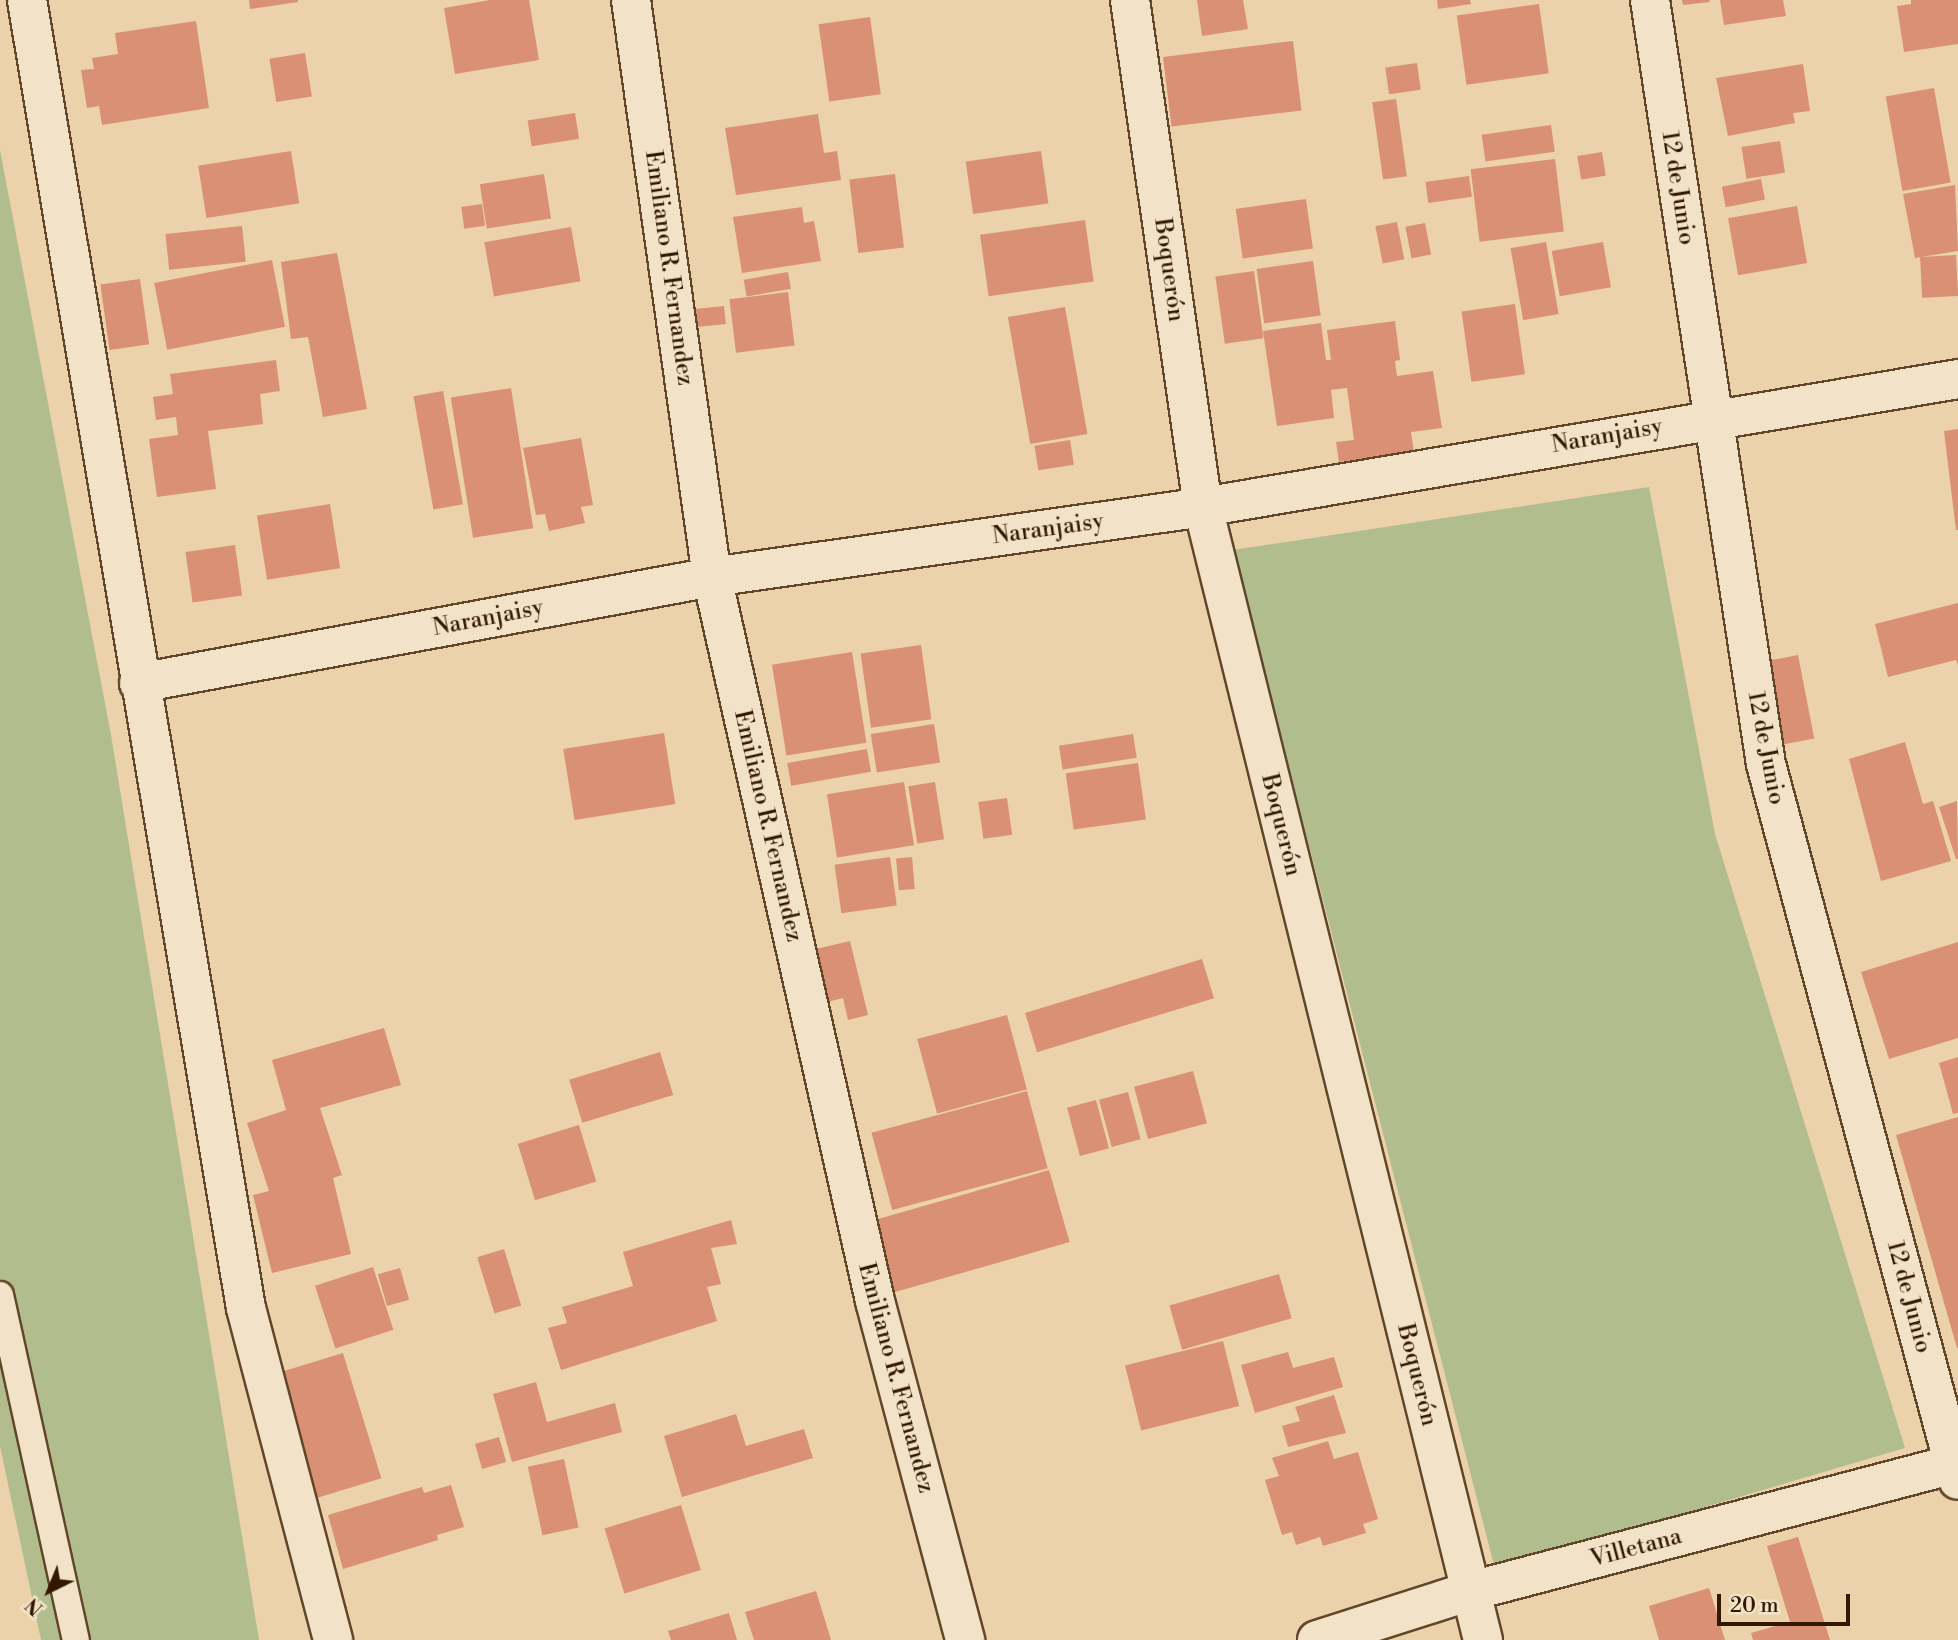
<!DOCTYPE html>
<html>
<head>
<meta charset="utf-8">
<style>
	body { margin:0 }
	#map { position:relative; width:1958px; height:1640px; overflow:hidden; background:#ebd2aa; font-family:"Libre Bodoni",serif }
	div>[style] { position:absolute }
	.green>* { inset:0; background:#b1bd8d }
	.building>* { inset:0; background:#d99074; transform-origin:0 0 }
	.roads { filter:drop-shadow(2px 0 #61462a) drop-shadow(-2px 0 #61462a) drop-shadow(0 2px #61462a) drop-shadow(0 -2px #61462a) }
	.lane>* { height:26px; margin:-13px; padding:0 13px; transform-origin:13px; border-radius:13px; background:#f2e2c8 }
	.street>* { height:38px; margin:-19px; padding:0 19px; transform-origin:19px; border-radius:19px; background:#f2e2c8 }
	span { translate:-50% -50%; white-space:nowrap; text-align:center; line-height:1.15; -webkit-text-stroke:6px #f2e2c8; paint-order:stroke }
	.street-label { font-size:23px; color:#331800 }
	.north { position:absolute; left:14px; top:1556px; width:70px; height:70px; -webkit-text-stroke:5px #f2e2c8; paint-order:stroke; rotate:223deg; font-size:19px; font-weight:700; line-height:28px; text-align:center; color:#331800 }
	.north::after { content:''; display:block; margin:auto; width:24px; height:32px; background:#331800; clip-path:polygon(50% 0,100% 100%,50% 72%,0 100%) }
	.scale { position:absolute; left:1717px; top:1594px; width:133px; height:32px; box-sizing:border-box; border:4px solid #331800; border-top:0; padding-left:9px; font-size:21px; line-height:24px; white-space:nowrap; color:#331800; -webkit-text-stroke:5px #f2e2c8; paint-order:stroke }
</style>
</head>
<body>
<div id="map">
	<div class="green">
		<div style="clip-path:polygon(0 150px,111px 735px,259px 1640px,41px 1640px,0 1446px)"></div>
		<div style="clip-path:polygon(1649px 487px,1715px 834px,1905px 1448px,1495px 1569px,1233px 550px)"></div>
	</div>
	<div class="building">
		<div style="clip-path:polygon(249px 0,298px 0,298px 2px,250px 9px)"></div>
		<div style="clip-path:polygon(490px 0,529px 0,539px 60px,455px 74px,444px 8px)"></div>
		<div style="clip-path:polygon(1197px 0,1243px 0,1248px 29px,1202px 36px)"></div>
		<div style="clip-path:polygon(1437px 0,1470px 0,1471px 4px,1438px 9px)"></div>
		<div style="clip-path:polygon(1682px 0,1709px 0,1710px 2px,1683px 5px)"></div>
		<div style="clip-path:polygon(1720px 0,1783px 0,1786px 16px,1724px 25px)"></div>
		<div style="clip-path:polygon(1911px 0,1958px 0,1958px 44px,1904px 52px,1897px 6px,1911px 4px)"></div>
		<div style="left:1539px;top:4px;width:70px;height:83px;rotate:82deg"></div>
		<div style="left:870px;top:17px;width:78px;height:52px;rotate:82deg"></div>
		<div style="clip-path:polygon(196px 21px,209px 108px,102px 125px,99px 106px,87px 108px,81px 70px,94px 69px,92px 58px,118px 54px,115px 33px)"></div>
		<div style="left:1293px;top:41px;width:70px;height:131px;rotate:83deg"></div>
		<div style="left:305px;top:53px;width:44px;height:36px;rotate:81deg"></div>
		<div style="left:1417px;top:63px;width:27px;height:32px;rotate:82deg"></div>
		<div style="clip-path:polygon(1803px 64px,1810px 111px,1793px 113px,1795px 123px,1728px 136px,1716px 78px)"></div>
		<div style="left:1934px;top:88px;width:96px;height:49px;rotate:80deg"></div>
		<div style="left:1396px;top:99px;width:78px;height:24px;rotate:82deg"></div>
		<div style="left:575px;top:113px;width:26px;height:48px;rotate:81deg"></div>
		<div style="clip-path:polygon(818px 114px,824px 153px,837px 151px,841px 180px,736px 195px,725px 128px)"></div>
		<div style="left:1551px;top:125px;width:27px;height:70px;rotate:82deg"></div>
		<div style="left:1780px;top:141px;width:32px;height:39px;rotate:81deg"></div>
		<div style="left:291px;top:151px;width:53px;height:94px;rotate:81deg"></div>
		<div style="left:1041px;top:151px;width:53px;height:76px;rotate:82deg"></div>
		<div style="left:1602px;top:152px;width:24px;height:25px;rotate:81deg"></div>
		<div style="left:1555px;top:159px;width:73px;height:85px;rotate:83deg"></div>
		<div style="left:544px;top:174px;width:45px;height:65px;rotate:81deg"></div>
		<div style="left:895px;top:174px;width:74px;height:46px;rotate:83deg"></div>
		<div style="left:1469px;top:176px;width:21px;height:44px;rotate:82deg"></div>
		<div style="left:1761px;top:179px;width:21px;height:40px;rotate:79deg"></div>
		<div style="clip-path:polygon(1955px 185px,1958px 251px,1915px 258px,1903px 194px)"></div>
		<div style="left:1306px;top:199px;width:50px;height:71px;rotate:82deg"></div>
		<div style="left:482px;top:204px;width:22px;height:21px;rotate:82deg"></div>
		<div style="left:1797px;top:206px;width:58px;height:70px;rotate:80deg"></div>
		<div style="clip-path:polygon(802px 207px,804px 223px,814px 221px,821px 261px,742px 273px,733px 217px)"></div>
		<div style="left:1085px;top:220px;width:62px;height:106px;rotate:82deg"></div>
		<div style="left:1397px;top:222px;width:38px;height:22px;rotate:79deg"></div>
		<div style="left:1425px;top:223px;width:32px;height:20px;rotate:79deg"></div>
		<div style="left:242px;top:226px;width:36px;height:77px;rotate:84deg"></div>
		<div style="left:571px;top:227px;width:55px;height:88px;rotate:80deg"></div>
		<div style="left:1546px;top:242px;width:73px;height:36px;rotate:80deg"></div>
		<div style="left:1603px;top:242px;width:46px;height:52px;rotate:80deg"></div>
		<div style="clip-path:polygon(337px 253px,367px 409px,323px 417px,308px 337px,291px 339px,281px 262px)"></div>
		<div style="left:1956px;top:255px;width:41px;height:36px;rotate:87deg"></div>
		<div style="left:272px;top:260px;width:68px;height:120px;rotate:79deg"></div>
		<div style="left:1313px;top:261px;width:55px;height:57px;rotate:82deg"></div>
		<div style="left:1254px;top:271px;width:68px;height:39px;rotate:82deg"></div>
		<div style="left:788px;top:272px;width:17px;height:45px;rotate:80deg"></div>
		<div style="left:140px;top:279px;width:66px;height:40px;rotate:82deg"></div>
		<div style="left:788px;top:292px;width:54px;height:59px;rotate:83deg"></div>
		<div style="left:1515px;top:304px;width:71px;height:54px;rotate:82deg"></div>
		<div style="left:724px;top:306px;width:18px;height:32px;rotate:84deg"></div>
		<div style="left:1065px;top:307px;width:129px;height:58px;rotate:80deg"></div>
		<div style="clip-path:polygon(1395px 321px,1400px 360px,1395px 361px,1397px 376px,1433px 371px,1442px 428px,1411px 432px,1414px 452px,1339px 462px,1336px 442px,1354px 440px,1347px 388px,1331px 390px,1334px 418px,1277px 426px,1263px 331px,1321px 323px,1326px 360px,1331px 360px,1327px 330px)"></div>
		<div style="clip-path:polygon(276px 360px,280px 391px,260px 394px,263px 424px,208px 431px,216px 489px,157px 497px,149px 439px,178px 435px,176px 417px,156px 420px,153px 397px,173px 394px,170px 374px)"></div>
		<div style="left:511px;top:388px;width:142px;height:61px;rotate:81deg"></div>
		<div style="left:443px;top:391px;width:115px;height:30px;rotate:80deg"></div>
		<div style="clip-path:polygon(1958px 429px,1958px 530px,1956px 530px,1944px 431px)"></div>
		<div style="clip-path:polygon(581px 438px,593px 505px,581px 507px,585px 523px,549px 531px,545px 514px,536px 515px,523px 448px)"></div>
		<div style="left:1070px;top:440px;width:25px;height:36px;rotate:81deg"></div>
		<div style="left:330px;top:504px;width:65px;height:74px;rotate:81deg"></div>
		<div style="left:235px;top:545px;width:51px;height:50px;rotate:82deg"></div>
		<div style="clip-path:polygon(1958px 603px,1958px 665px,1956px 660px,1888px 677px,1875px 624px)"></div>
		<div style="left:921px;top:645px;width:75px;height:61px;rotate:82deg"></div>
		<div style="left:852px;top:652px;width:92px;height:81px;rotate:81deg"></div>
		<div style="left:1798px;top:655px;width:85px;height:33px;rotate:79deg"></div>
		<div style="left:934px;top:724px;width:39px;height:64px;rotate:81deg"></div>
		<div style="left:664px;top:733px;width:72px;height:102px;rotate:81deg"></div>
		<div style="left:1133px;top:734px;width:24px;height:75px;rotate:81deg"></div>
		<div style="clip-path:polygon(1905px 742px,1923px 804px,1933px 801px,1951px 861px,1881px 881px,1849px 759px)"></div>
		<div style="left:867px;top:749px;width:23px;height:81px;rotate:80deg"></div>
		<div style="left:1138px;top:763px;width:57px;height:73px;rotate:82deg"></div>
		<div style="left:904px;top:782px;width:64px;height:78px;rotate:81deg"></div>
		<div style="left:935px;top:782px;width:58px;height:27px;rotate:81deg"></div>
		<div style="left:1007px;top:798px;width:37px;height:29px;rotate:82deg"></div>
		<div style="clip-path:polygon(1957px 801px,1958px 859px,1956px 859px,1939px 807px)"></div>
		<div style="left:890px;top:857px;width:49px;height:56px;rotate:82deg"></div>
		<div style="left:912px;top:857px;width:32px;height:16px;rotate:85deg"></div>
		<div style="clip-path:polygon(850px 941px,868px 1015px,848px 1020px,843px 998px,812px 1006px,799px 953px)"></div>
		<div style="clip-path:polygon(1958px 942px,1958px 1038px,1889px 1059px,1861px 972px)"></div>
		<div style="left:1202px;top:959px;width:41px;height:185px;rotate:73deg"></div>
		<div style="left:1007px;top:1015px;width:77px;height:93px;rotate:75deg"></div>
		<div style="clip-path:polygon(384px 1028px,401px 1085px,320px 1108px,342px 1175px,333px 1178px,351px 1254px,272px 1273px,253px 1195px,269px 1191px,247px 1123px,286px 1110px,272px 1060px)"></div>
		<div style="left:660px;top:1052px;width:45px;height:95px;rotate:73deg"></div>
		<div style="clip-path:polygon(1958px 1057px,1958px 1113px,1953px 1114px,1939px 1063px)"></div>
		<div style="left:1193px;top:1071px;width:54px;height:61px;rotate:75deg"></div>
		<div style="left:1027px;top:1091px;width:80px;height:161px;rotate:75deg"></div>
		<div style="left:1128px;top:1092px;width:49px;height:30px;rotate:75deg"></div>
		<div style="left:1096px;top:1100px;width:50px;height:30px;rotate:75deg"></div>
		<div style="clip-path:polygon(1958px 1117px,1958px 1348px,1957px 1348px,1896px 1135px)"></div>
		<div style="left:579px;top:1125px;width:59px;height:64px;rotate:73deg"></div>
		<div style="left:1049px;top:1170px;width:75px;height:186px;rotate:74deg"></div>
		<div style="clip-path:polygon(731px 1220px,737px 1244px,711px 1248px,721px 1284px,707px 1287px,717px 1321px,561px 1370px,548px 1328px,567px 1323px,562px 1307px,633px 1286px,623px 1252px)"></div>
		<div style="left:504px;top:1249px;width:59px;height:28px;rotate:73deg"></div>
		<div style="left:373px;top:1267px;width:66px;height:61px;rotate:72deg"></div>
		<div style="left:400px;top:1268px;width:33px;height:23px;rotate:74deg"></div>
		<div style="left:1279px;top:1274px;width:46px;height:114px;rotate:74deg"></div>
		<div style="left:1223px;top:1341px;width:67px;height:101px;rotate:76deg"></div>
		<div style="clip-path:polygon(1288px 1352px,1293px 1368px,1334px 1357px,1343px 1387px,1255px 1413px,1241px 1365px)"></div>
		<div style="left:343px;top:1353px;width:131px;height:70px;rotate:73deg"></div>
		<div style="clip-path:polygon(536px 1382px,547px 1422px,615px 1403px,622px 1432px,512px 1462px,493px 1394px)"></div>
		<div style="clip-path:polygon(1334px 1395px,1346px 1433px,1288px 1447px,1282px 1426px,1300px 1421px,1295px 1407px)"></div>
		<div style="clip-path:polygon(736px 1414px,746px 1446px,804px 1429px,813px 1458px,682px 1497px,664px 1436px)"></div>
		<div style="left:499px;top:1437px;width:26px;height:25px;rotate:74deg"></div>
		<div style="clip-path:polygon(1328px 1441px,1334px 1459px,1358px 1452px,1378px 1519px,1363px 1524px,1366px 1533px,1323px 1546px,1320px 1537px,1296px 1545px,1292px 1532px,1282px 1535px,1265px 1480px,1279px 1476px,1272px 1458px)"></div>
		<div style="left:564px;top:1459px;width:70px;height:37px;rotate:78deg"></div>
		<div style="clip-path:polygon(451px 1485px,464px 1527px,437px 1535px,438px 1540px,343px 1569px,328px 1515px,422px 1487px,424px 1493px)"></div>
		<div style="left:681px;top:1505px;width:68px;height:80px;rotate:73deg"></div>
		<div style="clip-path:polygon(1798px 1537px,1830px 1640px,1753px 1640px,1751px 1633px,1790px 1622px,1767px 1546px)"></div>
		<div style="clip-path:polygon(1709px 1588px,1725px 1640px,1659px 1640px,1649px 1606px)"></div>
		<div style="clip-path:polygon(816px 1591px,831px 1640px,754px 1640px,745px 1612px)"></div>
		<div style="clip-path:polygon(729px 1613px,737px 1640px,671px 1640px,668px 1631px)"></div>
	</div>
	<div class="roads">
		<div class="lane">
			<div style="left:0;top:1295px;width:353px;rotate:77.6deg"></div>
		</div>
		<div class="street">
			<div style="left:27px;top:0;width:1326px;rotate:80.5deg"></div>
			<div style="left:246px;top:1308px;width:343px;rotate:75.3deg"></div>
			<div style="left:631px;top:0;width:583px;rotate:82.01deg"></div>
			<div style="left:712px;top:577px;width:742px;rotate:77.31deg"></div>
			<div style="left:875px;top:1301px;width:351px;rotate:75.1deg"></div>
			<div style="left:1130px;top:0;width:512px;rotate:81.81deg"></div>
			<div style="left:1203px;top:507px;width:1167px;rotate:76.12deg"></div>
			<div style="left:1650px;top:0;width:773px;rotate:81.37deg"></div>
			<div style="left:1766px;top:764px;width:741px;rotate:74.99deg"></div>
			<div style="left:139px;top:683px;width:583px;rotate:-10.48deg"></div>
			<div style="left:712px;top:577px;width:496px;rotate:-8.1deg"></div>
			<div style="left:1203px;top:507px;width:766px;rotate:-9.62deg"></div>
			<div style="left:1317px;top:1640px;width:162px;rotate:-17.7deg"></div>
			<div style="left:1471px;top:1591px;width:504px;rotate:-14.73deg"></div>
		</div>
	</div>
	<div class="street-label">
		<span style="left:1678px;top:188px;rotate:81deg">12 de Junio</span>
		<span style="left:669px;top:268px;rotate:82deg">Emiliano R. Fernandez</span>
		<span style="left:1169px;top:270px;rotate:82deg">Boquerón</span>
		<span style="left:1607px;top:436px;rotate:-10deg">Naranjaisy</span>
		<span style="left:1048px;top:529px;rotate:-8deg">Naranjaisy</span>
		<span style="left:488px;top:618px;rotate:-11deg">Naranjaisy</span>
		<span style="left:1766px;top:748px;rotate:79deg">12 de Junio</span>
		<span style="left:1281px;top:825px;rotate:76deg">Boquerón</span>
		<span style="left:768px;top:826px;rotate:77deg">Emiliano R. Fernandez</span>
		<span style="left:1909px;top:1297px;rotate:75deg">12 de Junio</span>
		<span style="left:1417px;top:1375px;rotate:76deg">Boquerón</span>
		<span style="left:896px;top:1378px;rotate:75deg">Emiliano R. Fernandez</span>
		<span style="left:1636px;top:1548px;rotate:-15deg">Villetana</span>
	</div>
	<div class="north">N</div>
	<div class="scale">20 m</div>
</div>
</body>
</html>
